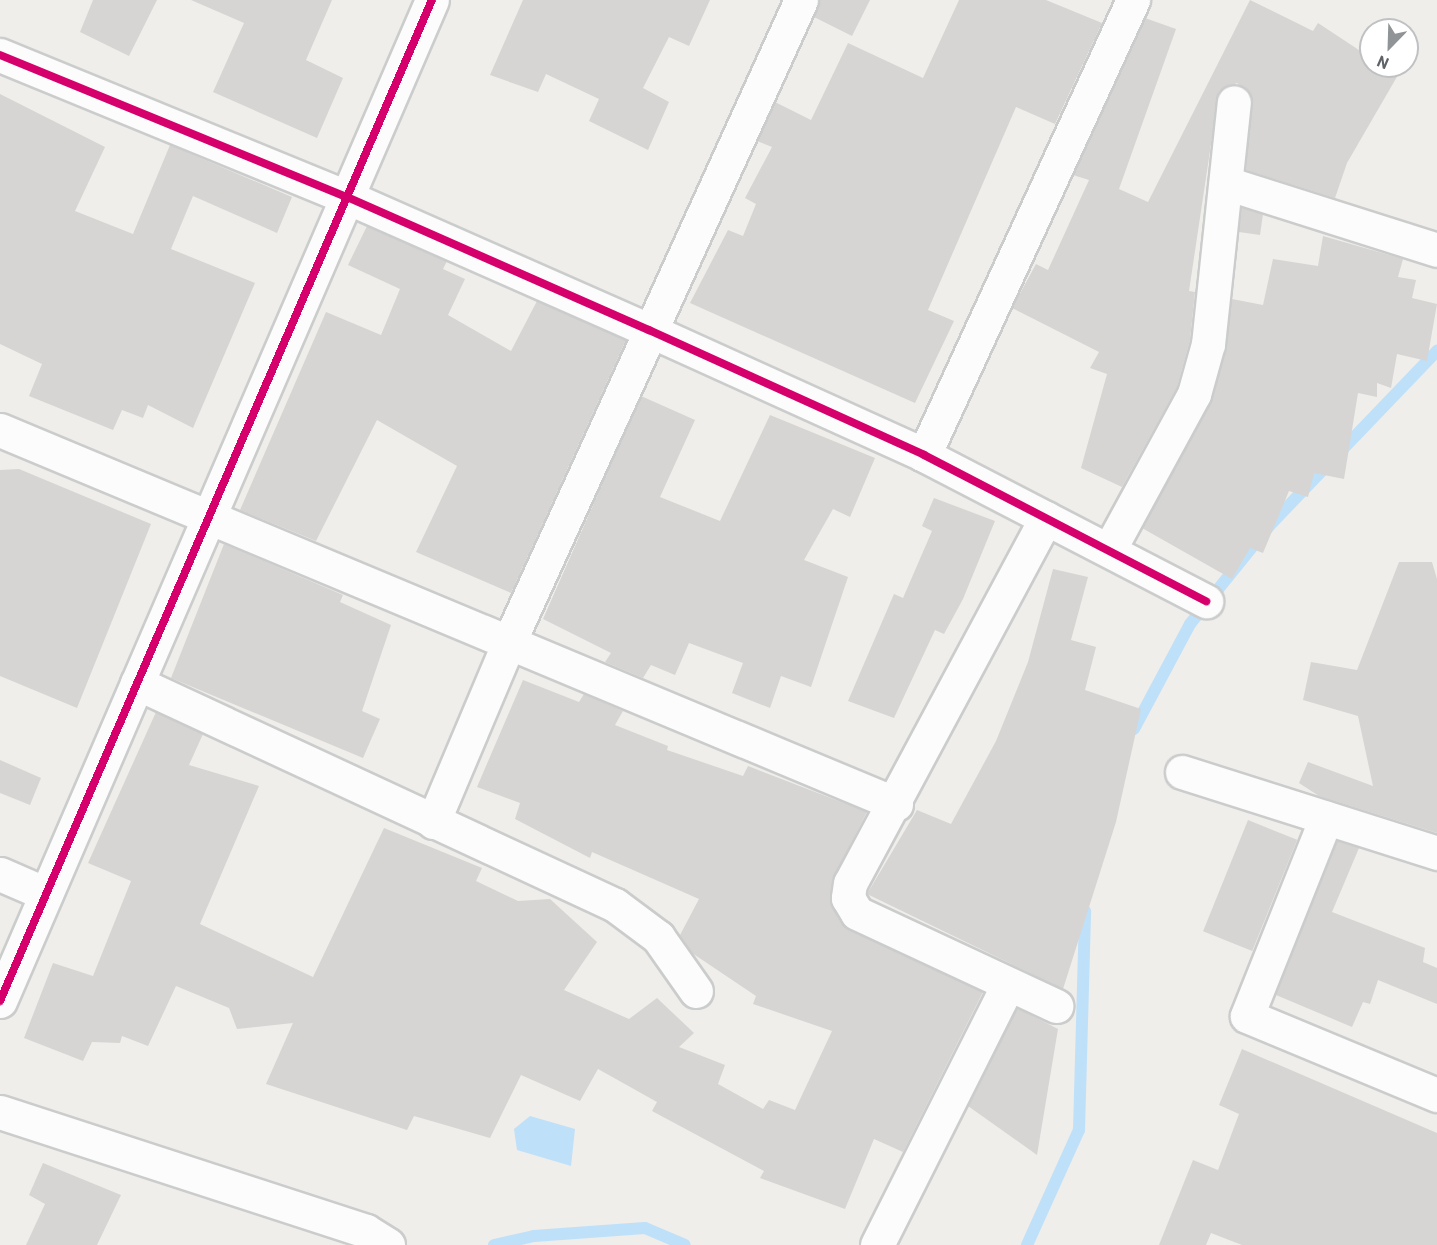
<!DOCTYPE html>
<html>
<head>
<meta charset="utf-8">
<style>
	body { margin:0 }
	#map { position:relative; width:1437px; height:1245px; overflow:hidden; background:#efeeea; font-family:Barlow,sans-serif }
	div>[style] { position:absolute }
	.water>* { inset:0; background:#bfe0f9 }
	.stream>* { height:12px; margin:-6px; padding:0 6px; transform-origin:6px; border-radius:6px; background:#bfe0f9 }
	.building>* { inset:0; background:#d6d5d3; transform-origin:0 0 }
	.roads { filter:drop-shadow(2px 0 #cbcccc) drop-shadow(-2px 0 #cbcccc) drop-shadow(0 2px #cbcccc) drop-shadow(0 -2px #cbcccc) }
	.street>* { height:33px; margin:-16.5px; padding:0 16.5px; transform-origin:16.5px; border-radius:16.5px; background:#fdfcfc }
	.cycleway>* { height:8px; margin:-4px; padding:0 4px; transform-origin:4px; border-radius:4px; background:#d6006c }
	span { translate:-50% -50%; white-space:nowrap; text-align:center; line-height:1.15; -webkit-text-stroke:4.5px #fff; paint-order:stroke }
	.north { position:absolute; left:1359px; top:18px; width:60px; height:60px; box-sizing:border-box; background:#fff; border:2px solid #bfc1c3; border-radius:50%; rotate:203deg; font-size:16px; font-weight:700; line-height:24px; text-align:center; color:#5f6368 }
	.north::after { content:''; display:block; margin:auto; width:21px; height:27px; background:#919496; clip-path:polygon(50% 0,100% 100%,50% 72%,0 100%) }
</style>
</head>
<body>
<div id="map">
	<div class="water">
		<div style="clip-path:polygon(530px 1116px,575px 1129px,571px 1166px,517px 1150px,514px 1129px)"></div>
	</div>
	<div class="stream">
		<div style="left:1134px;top:729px;width:119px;rotate:-61.9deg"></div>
		<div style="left:1190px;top:624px;width:126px;rotate:-51.1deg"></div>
		<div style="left:1269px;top:526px;width:243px;rotate:-46.2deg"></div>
		<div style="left:494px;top:1245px;width:41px;rotate:-12.7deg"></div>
		<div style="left:534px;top:1236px;width:111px;rotate:-4.1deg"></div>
		<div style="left:645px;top:1228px;width:43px;rotate:23deg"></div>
		<div style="left:1027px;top:1245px;width:126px;rotate:-65.7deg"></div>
		<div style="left:1079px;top:1130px;width:219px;rotate:-88.4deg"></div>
	</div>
	<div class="building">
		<div style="clip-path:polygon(93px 0,157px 0,129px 56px,80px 32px)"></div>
		<div style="clip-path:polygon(191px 0,332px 0,306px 60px,343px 78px,317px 138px,213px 92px,244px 23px)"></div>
		<div style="clip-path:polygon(523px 0,710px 0,689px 46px,669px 37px,643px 88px,669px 102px,648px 150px,589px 121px,599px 99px,546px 74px,538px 92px,490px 75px)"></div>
		<div style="clip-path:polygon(819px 0,870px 0,852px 36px,814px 17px)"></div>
		<div style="clip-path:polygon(959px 0,1046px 0,1102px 23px,1055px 124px,1016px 107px,928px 310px,954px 321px,915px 403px,690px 303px,728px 230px,743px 236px,756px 204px,745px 198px,772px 147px,757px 141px,775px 102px,811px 120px,848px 43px,923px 78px)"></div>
		<div style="clip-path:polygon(1250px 0,1313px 31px,1318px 23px,1371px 58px,1371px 66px,1398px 75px,1347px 163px,1335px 198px,1246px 170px,1251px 95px,1237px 83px,1219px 91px,1189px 291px,1195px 292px,1190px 340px,1177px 387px,1122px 487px,1081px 468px,1107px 374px,1090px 368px,1099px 352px,1012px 308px,1036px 264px,1048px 270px,1089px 180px,1073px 175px,1145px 18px,1176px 29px,1119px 189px,1148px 202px)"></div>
		<div style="clip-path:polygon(0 94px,105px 147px,75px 211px,133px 234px,170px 145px,292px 197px,277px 233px,193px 196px,171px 249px,255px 283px,193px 428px,148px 405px,143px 418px,122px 410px,113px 430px,29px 396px,42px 364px,0 344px)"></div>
		<div style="clip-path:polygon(1242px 208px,1263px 214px,1260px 235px,1239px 232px)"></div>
		<div style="clip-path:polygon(367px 226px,447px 261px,443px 269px,465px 279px,448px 315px,511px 351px,537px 301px,626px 340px,511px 593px,416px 552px,457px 466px,377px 420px,316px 541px,240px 510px,326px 312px,381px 335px,400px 289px,348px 265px)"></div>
		<div style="clip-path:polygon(1323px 236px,1403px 259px,1398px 277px,1416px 280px,1412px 298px,1437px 304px,1427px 361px,1397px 354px,1391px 388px,1377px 383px,1377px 397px,1358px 393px,1344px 479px,1314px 473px,1308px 497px,1289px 491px,1263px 553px,1250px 548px,1232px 579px,1142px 528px,1212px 399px,1232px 299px,1263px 305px,1273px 259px,1318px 266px)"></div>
		<div style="clip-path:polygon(641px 396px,695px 420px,660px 497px,720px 521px,770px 415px,875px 458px,850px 517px,833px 509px,804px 560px,848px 577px,811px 687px,781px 676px,770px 708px,732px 693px,743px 663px,689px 643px,675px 675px,651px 665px,643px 678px,605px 662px,611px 653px,543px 619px)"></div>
		<div style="clip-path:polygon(19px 469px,151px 524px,77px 708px,0 676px,0 470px)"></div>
		<div style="clip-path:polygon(934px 498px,995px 521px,963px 599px,944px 634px,935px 630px,894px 718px,848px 701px,894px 594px,903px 598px,932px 531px,922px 526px)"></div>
		<div style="clip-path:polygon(224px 544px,343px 595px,340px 602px,391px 625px,362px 711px,380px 719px,363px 758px,171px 678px)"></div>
		<div style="clip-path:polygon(1399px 562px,1432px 562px,1437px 579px,1437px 833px,1319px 796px,1299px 783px,1308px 762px,1373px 786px,1358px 716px,1303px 700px,1311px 662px,1357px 670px)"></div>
		<div style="clip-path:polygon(1053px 569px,1088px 577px,1071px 640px,1096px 647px,1085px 690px,1141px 709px,1116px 822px,1063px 989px,867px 894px,917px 810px,951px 824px,996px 741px,1028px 662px)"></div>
		<div style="clip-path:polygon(523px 680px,579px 702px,584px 694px,623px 711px,615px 725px,668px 746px,667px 750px,743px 776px,748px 766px,867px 812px,832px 880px,832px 907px,841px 923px,983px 992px,903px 1152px,874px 1139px,845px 1209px,760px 1178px,764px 1171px,652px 1111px,657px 1102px,598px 1069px,580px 1101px,521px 1075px,490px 1138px,414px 1116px,407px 1130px,266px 1084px,293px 1023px,237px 1029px,229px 1008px,176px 986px,148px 1046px,122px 1036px,120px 1043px,92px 1042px,83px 1061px,24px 1038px,53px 963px,93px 976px,131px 881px,88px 863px,156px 712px,203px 734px,189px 765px,259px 786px,200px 924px,313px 977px,384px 828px,482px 868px,476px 881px,518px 901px,550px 899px,597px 942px,564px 990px,629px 1019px,657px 998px,694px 1033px,679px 1047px,725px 1065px,718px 1084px,763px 1109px,769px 1100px,795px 1110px,832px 1031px,753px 1004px,756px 996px,692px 953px,680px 935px,699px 899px,592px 852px,590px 858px,515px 819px,520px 803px,477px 787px)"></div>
		<div style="clip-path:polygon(0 760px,41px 778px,30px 805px,0 793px)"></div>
		<div style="left:1248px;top:820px;width:53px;height:120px;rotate:22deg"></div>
		<div style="clip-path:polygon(1337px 841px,1359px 848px,1332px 912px,1425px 948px,1423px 962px,1437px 968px,1437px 1004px,1378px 980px,1370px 1004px,1363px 1002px,1352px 1027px,1276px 995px)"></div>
		<div style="clip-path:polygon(1017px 1008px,1058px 1029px,1037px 1155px,968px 1106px)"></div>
		<div style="clip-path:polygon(1242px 1049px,1437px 1133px,1437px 1245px,1242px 1245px,1211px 1233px,1206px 1245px,1159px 1245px,1193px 1160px,1218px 1170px,1239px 1114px,1219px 1105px)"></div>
		<div style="clip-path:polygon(43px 1163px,121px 1195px,97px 1245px,26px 1245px,45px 1204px,29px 1195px)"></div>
	</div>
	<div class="roads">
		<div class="street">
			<div style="left:0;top:55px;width:375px;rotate:22.3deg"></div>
			<div style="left:347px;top:197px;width:330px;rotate:23.8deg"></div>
			<div style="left:649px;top:330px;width:302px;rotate:24.4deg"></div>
			<div style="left:924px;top:455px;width:318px;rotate:27.4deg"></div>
			<div style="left:1226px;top:183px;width:221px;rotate:17.6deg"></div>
			<div style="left:0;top:430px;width:971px;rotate:22.66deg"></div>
			<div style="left:924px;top:455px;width:501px;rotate:-65.33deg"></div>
			<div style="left:1046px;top:518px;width:414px;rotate:118.2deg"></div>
			<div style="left:850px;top:883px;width:15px;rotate:98deg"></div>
			<div style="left:848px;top:898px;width:17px;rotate:59deg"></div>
			<div style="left:857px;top:913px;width:220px;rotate:25deg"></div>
			<div style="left:1109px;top:550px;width:178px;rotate:-61.4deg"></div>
			<div style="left:1194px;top:394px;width:52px;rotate:-74.4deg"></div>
			<div style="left:1208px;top:344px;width:243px;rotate:-83.9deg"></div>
			<div style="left:137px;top:683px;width:527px;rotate:24.91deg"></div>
			<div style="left:615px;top:905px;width:54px;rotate:36.7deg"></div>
			<div style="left:658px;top:937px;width:66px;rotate:54.9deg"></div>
			<div style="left:1182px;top:772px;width:268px;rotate:17.6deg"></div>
			<div style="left:1326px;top:818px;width:213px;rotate:111.8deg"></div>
			<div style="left:1247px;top:1016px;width:206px;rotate:22.6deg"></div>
			<div style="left:433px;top:822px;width:195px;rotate:-67.1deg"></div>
			<div style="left:509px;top:642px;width:705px;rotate:-65.54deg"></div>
			<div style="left:0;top:874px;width:50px;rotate:23.5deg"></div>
			<div style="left:0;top:1001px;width:1090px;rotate:-66.66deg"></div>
			<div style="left:0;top:1112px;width:385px;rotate:18deg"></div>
			<div style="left:366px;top:1231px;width:26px;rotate:32deg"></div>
			<div style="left:877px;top:1245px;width:292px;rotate:-63.3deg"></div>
		</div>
	</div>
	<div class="cycleway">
		<div style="left:0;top:55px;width:375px;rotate:22.3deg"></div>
		<div style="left:347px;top:197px;width:330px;rotate:23.8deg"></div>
		<div style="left:649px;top:330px;width:302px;rotate:24.4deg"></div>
		<div style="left:924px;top:455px;width:318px;rotate:27.4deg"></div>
		<div style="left:0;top:1001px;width:1090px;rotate:-66.66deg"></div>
	</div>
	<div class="north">N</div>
</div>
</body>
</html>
